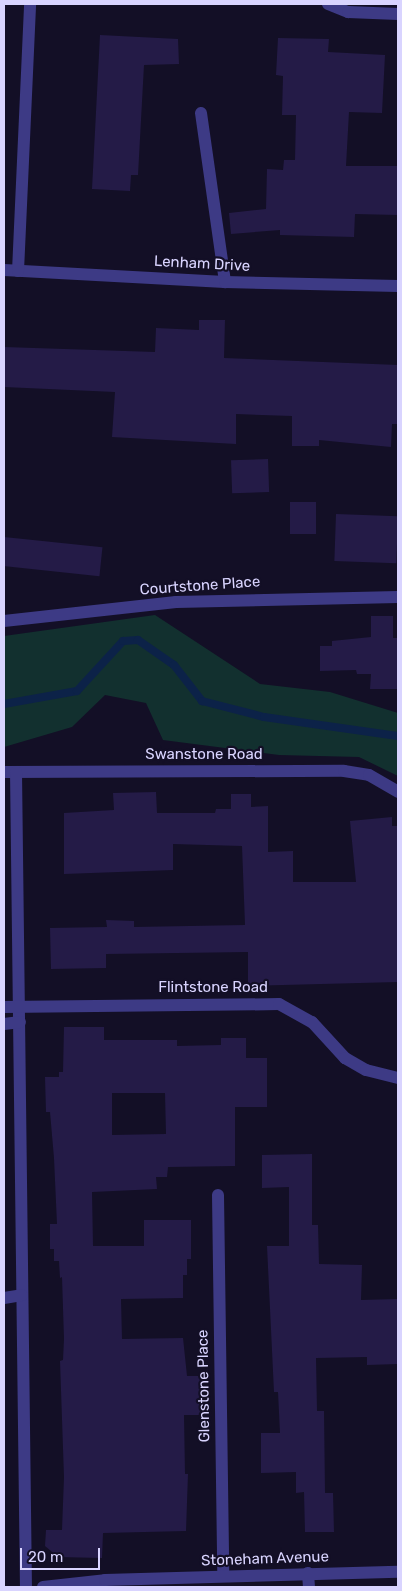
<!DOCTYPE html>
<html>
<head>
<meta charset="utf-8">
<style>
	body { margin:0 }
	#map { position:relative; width:402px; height:1591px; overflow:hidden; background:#130f26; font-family:Rubik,sans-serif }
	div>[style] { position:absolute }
	.green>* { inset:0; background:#12302f }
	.stream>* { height:8px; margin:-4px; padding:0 4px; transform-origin:4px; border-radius:4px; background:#0c2248 }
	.building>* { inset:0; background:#241b47; transform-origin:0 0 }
	.minor>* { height:12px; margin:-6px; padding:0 6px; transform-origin:6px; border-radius:6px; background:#3d3a85 }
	span { translate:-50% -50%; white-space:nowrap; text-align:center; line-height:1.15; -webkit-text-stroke:4.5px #130f26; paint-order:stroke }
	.street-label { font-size:15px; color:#d9d4ff }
	.frame { position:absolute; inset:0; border:5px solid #d9d4ff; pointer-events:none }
	.scale { position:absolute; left:20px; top:1548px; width:80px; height:22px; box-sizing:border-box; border:2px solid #d9d4ff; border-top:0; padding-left:6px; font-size:15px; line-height:18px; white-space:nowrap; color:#d9d4ff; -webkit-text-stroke:4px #130f26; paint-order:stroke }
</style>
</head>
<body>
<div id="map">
	<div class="green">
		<div style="clip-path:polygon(155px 615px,260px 684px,330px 692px,398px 713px,398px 776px,359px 757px,279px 755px,163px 740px,146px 703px,105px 695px,72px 727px,4px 747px,4px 636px)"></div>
	</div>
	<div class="stream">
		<div style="left:4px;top:704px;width:74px;rotate:-10.1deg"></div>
		<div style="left:77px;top:691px;width:68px;rotate:-47.4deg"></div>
		<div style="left:123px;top:641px;width:15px;rotate:-4deg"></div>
		<div style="left:138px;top:640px;width:44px;rotate:34.8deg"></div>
		<div style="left:174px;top:665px;width:46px;rotate:52.1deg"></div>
		<div style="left:202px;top:701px;width:64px;rotate:14.5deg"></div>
		<div style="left:264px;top:717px;width:135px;rotate:8.1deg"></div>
	</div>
	<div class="building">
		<div style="clip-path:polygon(100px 35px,178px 39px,179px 64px,144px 65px,138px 175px,131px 175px,130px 191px,92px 189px)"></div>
		<div style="clip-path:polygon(278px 38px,329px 39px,328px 52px,385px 55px,382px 113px,349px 112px,346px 166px,398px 166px,398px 215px,355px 214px,354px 237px,280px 235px,280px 230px,231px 234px,229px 213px,266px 209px,267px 169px,283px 170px,284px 160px,295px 160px,296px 115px,282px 115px,283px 76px,276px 75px)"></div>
		<div style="clip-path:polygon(199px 320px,225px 320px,224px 358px,398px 365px,398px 424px,392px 424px,391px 447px,319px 440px,319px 446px,292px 446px,292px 416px,236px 414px,236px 444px,112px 437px,115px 392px,4px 387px,4px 347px,155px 352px,156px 328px,199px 330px)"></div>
		<div style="left:268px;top:459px;width:33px;height:37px;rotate:88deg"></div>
		<div style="left:290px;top:502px;width:26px;height:32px"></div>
		<div style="left:336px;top:514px;width:62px;height:47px;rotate:2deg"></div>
		<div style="left:4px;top:537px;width:99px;height:29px;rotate:6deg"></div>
		<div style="clip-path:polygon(371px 616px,393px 616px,393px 638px,398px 638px,398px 689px,370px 689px,371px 674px,357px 674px,356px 670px,320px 671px,320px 646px,332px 646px,332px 641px,371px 637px)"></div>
		<div style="clip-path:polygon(156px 792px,157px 813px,215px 813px,216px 809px,231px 809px,231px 794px,251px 794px,251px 807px,268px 806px,268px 852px,293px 851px,293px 882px,356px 882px,350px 821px,392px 817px,392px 826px,398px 826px,398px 982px,248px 986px,248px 952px,106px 954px,106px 968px,51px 969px,50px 928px,107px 927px,106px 920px,134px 921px,134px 927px,245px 925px,242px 846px,173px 844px,173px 870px,64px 874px,64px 813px,114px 810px,113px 793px)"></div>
		<div style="clip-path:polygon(evenodd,64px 1027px,104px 1027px,104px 1040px,177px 1040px,177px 1046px,221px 1045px,221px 1038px,246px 1038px,246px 1058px,267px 1058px,267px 1107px,235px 1107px,235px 1166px,168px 1167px,167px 1177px,156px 1177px,157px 1189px,92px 1192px,93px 1246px,144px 1246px,144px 1220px,191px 1220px,191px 1259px,187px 1259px,187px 1275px,183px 1275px,183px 1298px,121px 1299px,122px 1339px,183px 1338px,187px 1376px,200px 1376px,201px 1415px,184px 1415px,185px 1474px,188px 1474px,186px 1531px,103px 1533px,102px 1558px,58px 1557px,45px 1546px,46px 1530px,62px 1530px,64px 1477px,60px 1361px,63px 1360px,64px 1339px,62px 1277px,60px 1278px,59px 1261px,54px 1261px,54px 1249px,50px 1249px,50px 1224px,57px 1224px,54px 1158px,50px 1112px,46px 1112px,45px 1077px,59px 1077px,59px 1072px,63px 1072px,64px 1027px,112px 1093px,165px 1093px,166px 1134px,112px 1135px,112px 1093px)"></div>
		<div style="clip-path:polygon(312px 1154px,312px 1225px,318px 1225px,319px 1264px,362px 1265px,361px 1300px,398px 1299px,398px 1364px,367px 1365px,367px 1357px,316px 1358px,317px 1411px,324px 1411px,325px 1493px,333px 1493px,334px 1532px,305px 1532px,304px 1492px,296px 1493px,296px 1472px,261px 1473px,261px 1433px,280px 1433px,278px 1392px,274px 1392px,267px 1246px,289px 1246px,289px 1187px,262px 1188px,262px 1155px)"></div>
	</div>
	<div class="minor">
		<div style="left:328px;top:4px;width:22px;rotate:22deg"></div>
		<div style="left:348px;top:12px;width:50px;rotate:2.3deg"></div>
		<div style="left:201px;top:113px;width:171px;rotate:81.9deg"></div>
		<div style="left:4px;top:270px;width:221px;rotate:3.1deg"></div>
		<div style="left:225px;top:282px;width:173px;rotate:1.3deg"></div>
		<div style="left:18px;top:271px;width:267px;rotate:-87.4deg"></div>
		<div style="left:4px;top:621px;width:173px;rotate:-6.3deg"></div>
		<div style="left:176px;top:602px;width:222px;rotate:-1.3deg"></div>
		<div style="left:4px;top:772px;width:340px;rotate:-0.2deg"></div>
		<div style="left:344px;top:771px;width:25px;rotate:9deg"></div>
		<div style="left:369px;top:775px;width:34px;rotate:30deg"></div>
		<div style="left:16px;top:772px;width:815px;rotate:89.3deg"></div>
		<div style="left:4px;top:1007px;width:275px;rotate:-0.6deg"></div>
		<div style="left:279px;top:1004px;width:38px;rotate:29deg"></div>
		<div style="left:312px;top:1022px;width:49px;rotate:47.5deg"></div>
		<div style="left:345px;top:1058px;width:24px;rotate:30deg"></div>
		<div style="left:366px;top:1070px;width:33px;rotate:14deg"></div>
		<div style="left:4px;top:1024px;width:16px;rotate:-7deg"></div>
		<div style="left:218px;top:1195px;width:381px;rotate:89.2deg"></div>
		<div style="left:4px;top:1298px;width:18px;rotate:-9deg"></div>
		<div style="left:308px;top:1573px;width:14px;rotate:86deg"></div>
		<div style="left:43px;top:1587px;width:62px;rotate:-6.4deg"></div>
		<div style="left:105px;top:1580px;width:293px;rotate:-1.6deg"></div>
	</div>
	<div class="street-label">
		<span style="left:202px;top:264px;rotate:3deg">Lenham Drive</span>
		<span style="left:200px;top:586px;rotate:-4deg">Courtstone Place</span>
		<span style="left:204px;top:755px">Swanstone Road</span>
		<span style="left:213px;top:988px">Flintstone Road</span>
		<span style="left:204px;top:1386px;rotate:-91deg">Glenstone Place</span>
		<span style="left:265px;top:1559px;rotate:-2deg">Stoneham Avenue</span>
	</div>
	<div class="frame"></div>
	<div class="scale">20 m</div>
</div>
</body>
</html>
